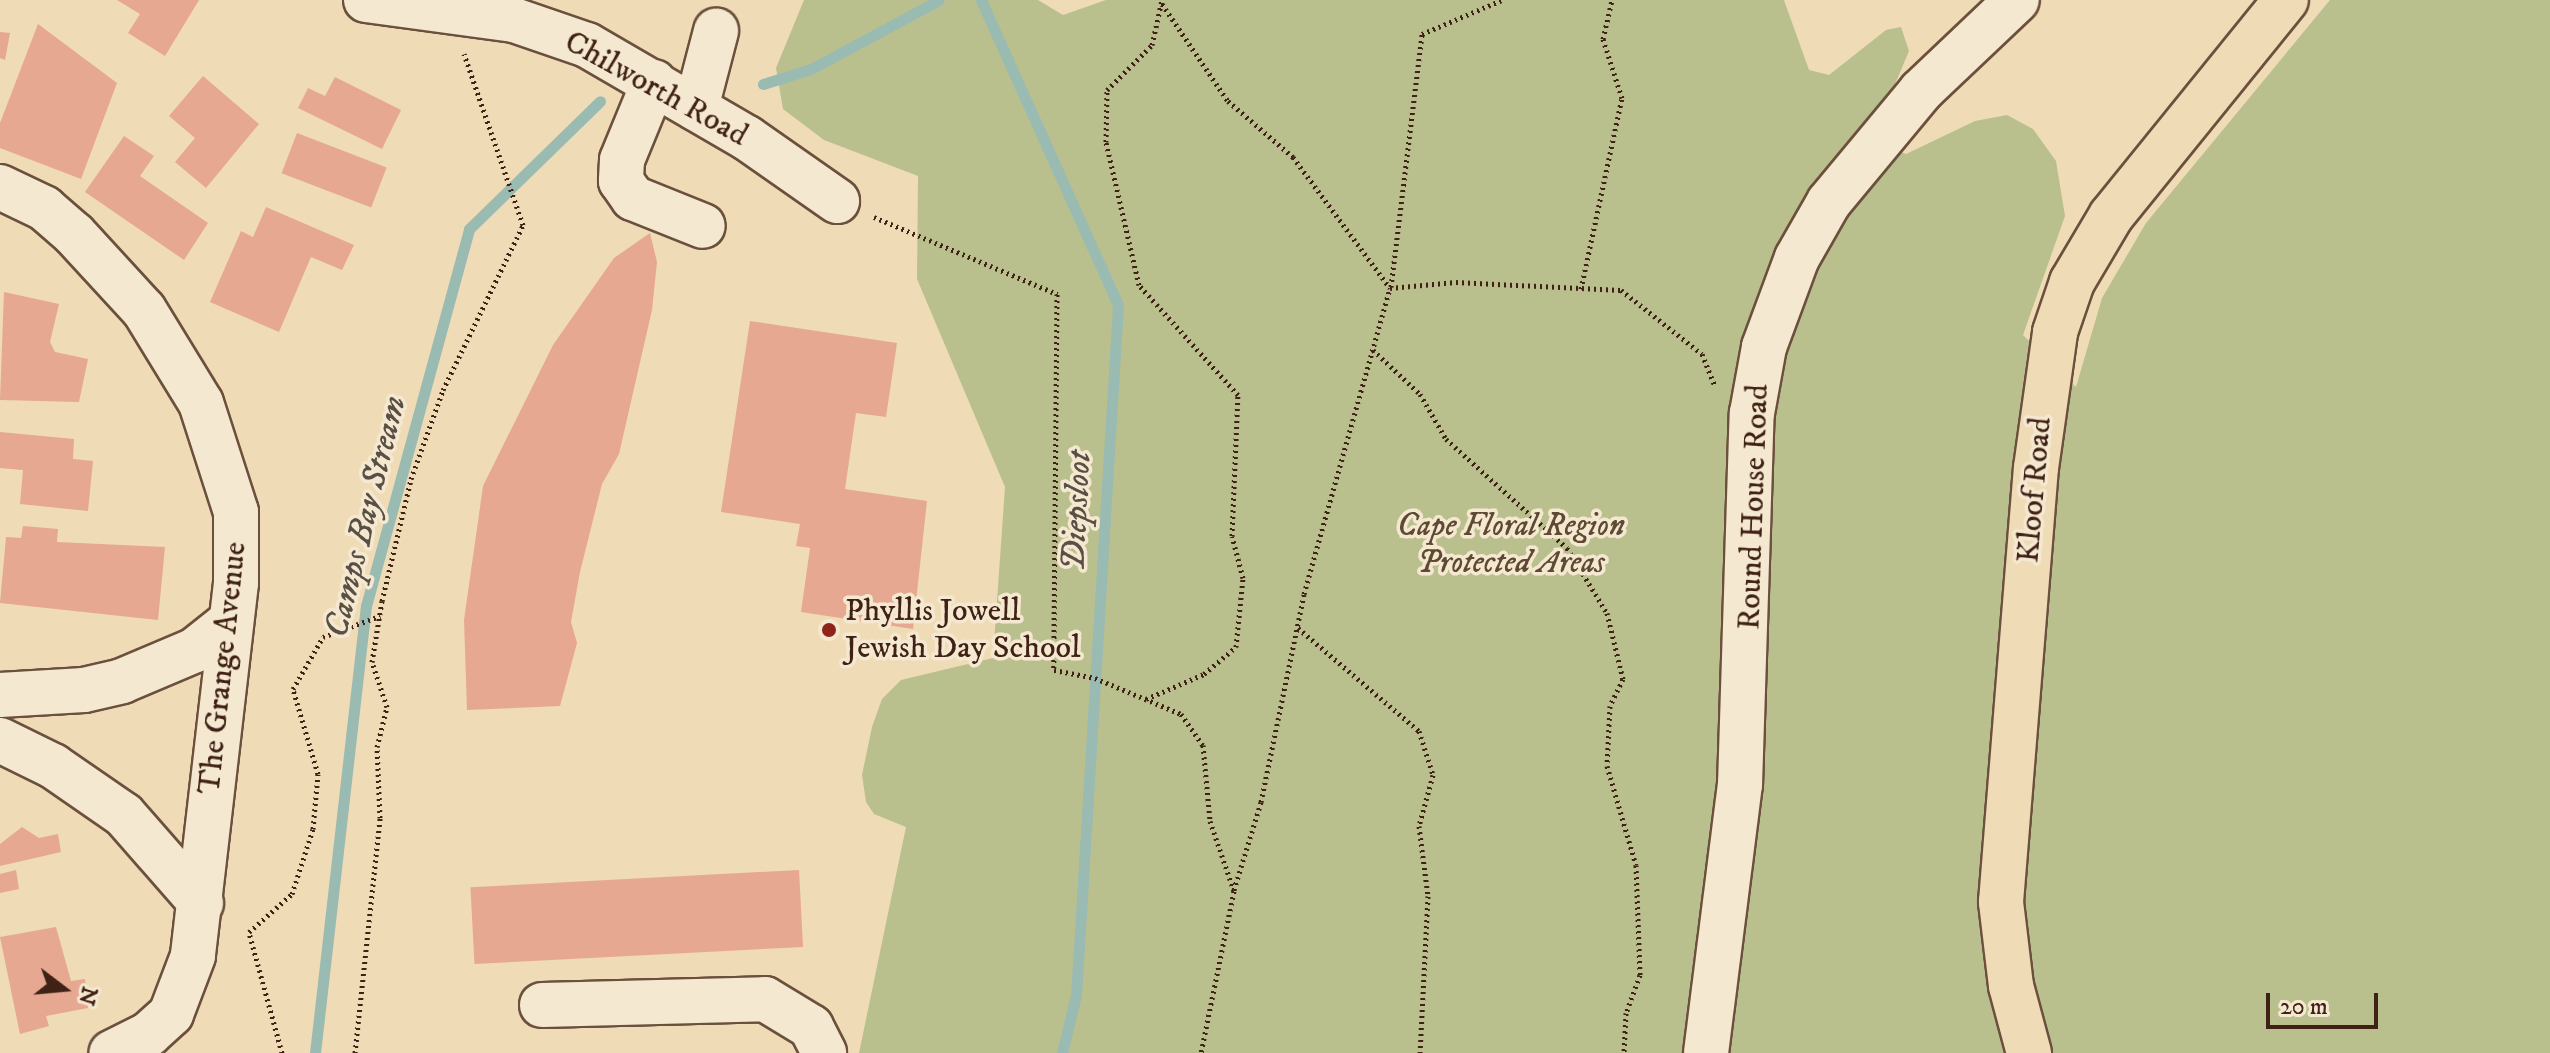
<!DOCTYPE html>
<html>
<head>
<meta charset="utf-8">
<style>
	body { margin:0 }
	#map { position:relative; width:2550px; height:1053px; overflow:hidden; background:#efdbb6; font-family:"IM FELL DW Pica",serif }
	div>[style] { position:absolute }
	.green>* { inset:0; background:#bac08d }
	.stream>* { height:11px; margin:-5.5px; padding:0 5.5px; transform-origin:5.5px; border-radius:5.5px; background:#9abbb1 }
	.building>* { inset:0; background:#e6a891; transform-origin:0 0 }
	.path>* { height:5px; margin-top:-2.5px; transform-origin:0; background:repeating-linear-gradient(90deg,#3f2115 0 2px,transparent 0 6px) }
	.roads { filter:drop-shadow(2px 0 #6b503d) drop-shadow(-2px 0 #6b503d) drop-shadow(0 2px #6b503d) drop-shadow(0 -2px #6b503d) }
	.minor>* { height:44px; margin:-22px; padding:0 22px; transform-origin:22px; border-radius:22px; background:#f5e8d0 }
	.major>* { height:44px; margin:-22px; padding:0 22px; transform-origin:22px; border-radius:22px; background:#efdbb6 }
	.dots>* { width:22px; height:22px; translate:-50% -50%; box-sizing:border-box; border:4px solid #f5e8d0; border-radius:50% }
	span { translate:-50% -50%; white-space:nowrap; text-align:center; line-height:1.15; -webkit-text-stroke:7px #f5e8d0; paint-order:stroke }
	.street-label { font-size:32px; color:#3f2115 }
	.park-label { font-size:32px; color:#5e4933; font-style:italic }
	.poi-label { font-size:32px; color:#3f2115 }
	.left { translate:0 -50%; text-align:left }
	.water-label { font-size:34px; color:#5a4f44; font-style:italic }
	.north { position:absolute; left:24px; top:949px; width:80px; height:80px; -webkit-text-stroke:6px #f5e8d0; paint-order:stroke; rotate:106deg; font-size:22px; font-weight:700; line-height:32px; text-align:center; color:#3f2115 }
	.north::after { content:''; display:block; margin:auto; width:28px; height:36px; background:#3f2115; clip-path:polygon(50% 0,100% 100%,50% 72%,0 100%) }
	.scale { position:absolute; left:2266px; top:993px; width:112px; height:36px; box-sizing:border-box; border:4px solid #3f2115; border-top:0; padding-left:10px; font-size:24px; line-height:28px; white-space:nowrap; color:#3f2115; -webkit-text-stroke:6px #f5e8d0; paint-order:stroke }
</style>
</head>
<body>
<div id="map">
	<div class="green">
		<div style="clip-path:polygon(804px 0,1038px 0,1063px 15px,1106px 0,1784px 0,1809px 70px,1829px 75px,1886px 30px,1901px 27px,1909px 51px,1888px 101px,1895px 150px,1906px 154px,1975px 121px,2007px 115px,2033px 129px,2056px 161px,2065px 216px,2023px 335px,2076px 387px,2102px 298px,2146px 223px,2330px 0,2550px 0,2550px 1053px,859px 1053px,906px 827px,874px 814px,866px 802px,862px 775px,872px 727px,882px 699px,901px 680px,993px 658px,1005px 487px,917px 279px,918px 176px,824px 140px,783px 109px,776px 68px)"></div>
	</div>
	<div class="stream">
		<div style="left:981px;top:0;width:334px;rotate:65.8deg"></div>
		<div style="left:1118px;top:305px;width:691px;rotate:93.48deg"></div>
		<div style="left:1076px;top:995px;width:60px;rotate:103.6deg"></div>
		<div style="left:763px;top:84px;width:50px;rotate:-17.4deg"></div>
		<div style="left:811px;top:69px;width:145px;rotate:-28.3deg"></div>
		<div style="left:315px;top:1053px;width:450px;rotate:-83.5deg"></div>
		<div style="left:366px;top:606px;width:391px;rotate:-74.7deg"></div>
		<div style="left:469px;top:229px;width:183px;rotate:-44.3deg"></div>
	</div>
	<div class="building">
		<div style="clip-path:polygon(117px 0,199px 0,165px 56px,128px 33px,140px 14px)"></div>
		<div style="clip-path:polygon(38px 24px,117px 83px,81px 179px,0 148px,0 123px)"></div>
		<div style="clip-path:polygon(0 32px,10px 33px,5px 60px,0 58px)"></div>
		<div style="clip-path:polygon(203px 76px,259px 124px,206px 188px,175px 162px,195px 138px,169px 116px)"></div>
		<div style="clip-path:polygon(335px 77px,401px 110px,382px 149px,298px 108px,308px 88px,325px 96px)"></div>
		<div style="left:297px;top:133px;width:96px;height:43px;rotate:21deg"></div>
		<div style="clip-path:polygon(124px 136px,154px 156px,140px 176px,208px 223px,184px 260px,85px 192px)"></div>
		<div style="clip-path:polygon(266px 207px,354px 245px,342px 270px,311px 257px,279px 332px,210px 302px,241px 231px,253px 237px)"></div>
		<div style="clip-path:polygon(650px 233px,657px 262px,652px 310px,619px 454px,602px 484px,580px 572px,571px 622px,577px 643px,560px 706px,467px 710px,464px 620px,483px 486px,553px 345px,614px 258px)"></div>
		<div style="clip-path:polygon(4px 292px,59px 304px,50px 342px,55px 352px,88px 359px,79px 402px,0 400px)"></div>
		<div style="clip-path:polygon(750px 321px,897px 343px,886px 417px,856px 413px,845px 489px,927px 501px,913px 629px,801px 612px,810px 548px,796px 546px,800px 524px,721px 512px)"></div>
		<div style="clip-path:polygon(0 432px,74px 439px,73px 459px,93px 461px,88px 511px,20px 504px,23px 470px,0 468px)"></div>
		<div style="clip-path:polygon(23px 526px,58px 529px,57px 542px,165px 547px,158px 620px,0 603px,6px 537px,21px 538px)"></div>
		<div style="clip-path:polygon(22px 827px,39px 838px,58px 834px,61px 852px,0 866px,0 844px)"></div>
		<div style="clip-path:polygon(16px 870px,19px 889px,0 893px,0 874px)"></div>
		<div style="left:799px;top:870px;width:77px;height:329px;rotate:87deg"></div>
		<div style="clip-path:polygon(56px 927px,71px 981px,85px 979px,88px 1008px,46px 1016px,49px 1026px,20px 1034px,0 937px)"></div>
	</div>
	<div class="path">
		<div style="left:1162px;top:4px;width:117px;rotate:55.8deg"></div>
		<div style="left:1228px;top:101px;width:86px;rotate:40.7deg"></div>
		<div style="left:1293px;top:157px;width:163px;rotate:53.5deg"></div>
		<div style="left:874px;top:217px;width:199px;rotate:22.8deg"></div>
		<div style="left:1057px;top:294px;width:376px;rotate:90.5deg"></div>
		<div style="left:1054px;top:670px;width:42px;rotate:11deg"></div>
		<div style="left:1095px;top:678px;width:93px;rotate:22.7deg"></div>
		<div style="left:1181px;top:714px;width:38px;rotate:55deg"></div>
		<div style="left:1203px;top:745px;width:76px;rotate:84.7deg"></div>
		<div style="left:1210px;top:821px;width:74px;rotate:71.1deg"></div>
		<div style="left:1234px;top:891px;width:165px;rotate:101.5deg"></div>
		<div style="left:1391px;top:287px;width:255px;rotate:-83deg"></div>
		<div style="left:1422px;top:34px;width:87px;rotate:-23deg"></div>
		<div style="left:1581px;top:289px;width:195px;rotate:-77.9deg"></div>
		<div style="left:1622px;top:98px;width:62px;rotate:-107.9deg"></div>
		<div style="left:1603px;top:39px;width:40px;rotate:-77deg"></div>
		<div style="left:1373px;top:350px;width:64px;rotate:43.1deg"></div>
		<div style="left:1420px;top:394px;width:52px;rotate:60deg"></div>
		<div style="left:1446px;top:439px;width:163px;rotate:42deg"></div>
		<div style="left:1567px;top:548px;width:76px;rotate:58.4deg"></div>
		<div style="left:1607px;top:613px;width:68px;rotate:76.4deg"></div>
		<div style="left:1623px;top:679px;width:30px;rotate:116deg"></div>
		<div style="left:1610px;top:706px;width:60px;rotate:92.9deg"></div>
		<div style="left:1607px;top:766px;width:103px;rotate:73.7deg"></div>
		<div style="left:1636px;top:865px;width:110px;rotate:87.9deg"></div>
		<div style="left:1640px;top:975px;width:40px;rotate:110.2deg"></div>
		<div style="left:1626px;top:1013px;width:40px;rotate:92.9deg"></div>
		<div style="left:1298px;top:628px;width:159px;rotate:40.4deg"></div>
		<div style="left:1419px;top:731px;width:46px;rotate:72.3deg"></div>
		<div style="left:1433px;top:775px;width:53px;rotate:105.4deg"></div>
		<div style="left:1419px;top:826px;width:71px;rotate:82.7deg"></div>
		<div style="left:1428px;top:896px;width:157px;rotate:92.9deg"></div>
		<div style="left:1146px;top:699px;width:63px;rotate:-23.3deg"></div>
		<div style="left:1204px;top:674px;width:42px;rotate:-40.2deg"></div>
		<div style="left:1236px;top:647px;width:69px;rotate:-84.2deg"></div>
		<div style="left:1243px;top:578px;width:43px;rotate:-104.7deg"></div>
		<div style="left:1232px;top:536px;width:141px;rotate:-87.6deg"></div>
		<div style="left:1238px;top:395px;width:148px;rotate:-132deg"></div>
		<div style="left:1139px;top:285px;width:147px;rotate:-103deg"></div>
		<div style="left:1106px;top:142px;width:52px;rotate:-88.9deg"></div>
		<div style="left:1107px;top:90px;width:64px;rotate:-45deg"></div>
		<div style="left:1152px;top:45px;width:46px;rotate:-77.5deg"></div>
		<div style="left:1234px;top:890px;width:92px;rotate:-72.9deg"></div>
		<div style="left:1261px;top:802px;width:212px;rotate:-78.3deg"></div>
		<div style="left:1304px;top:594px;width:318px;rotate:-74.3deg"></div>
		<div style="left:1390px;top:288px;width:66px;rotate:-5.2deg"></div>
		<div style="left:1456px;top:282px;width:165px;rotate:2.8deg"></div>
		<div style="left:1621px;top:290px;width:103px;rotate:38.3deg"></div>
		<div style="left:1702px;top:354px;width:35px;rotate:68deg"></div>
		<div style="left:282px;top:1053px;width:125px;rotate:-105.3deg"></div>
		<div style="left:249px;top:932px;width:57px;rotate:-41.5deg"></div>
		<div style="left:292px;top:894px;width:68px;rotate:-72.1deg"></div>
		<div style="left:313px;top:829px;width:55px;rotate:-84.8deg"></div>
		<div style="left:318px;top:774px;width:89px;rotate:-106.4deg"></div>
		<div style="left:293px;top:689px;width:60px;rotate:-60deg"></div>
		<div style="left:323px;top:637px;width:61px;rotate:-20.2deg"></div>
		<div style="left:355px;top:1053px;width:236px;rotate:-83.9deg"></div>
		<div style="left:380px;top:818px;width:71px;rotate:-92.4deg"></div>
		<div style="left:377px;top:747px;width:41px;rotate:-76deg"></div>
		<div style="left:387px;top:707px;width:47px;rotate:-108.4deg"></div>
		<div style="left:372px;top:662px;width:62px;rotate:-80.7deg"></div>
		<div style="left:382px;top:601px;width:125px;rotate:-76.6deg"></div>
		<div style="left:411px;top:479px;width:95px;rotate:-70.2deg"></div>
		<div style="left:443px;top:390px;width:183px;rotate:-64.1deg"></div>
		<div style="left:523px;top:225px;width:181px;rotate:-109deg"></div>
	</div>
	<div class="roads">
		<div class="minor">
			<div style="left:366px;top:0;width:149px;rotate:7.7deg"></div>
			<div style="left:514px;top:20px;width:77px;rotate:18.9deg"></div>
			<div style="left:587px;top:45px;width:185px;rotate:30.2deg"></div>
			<div style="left:747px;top:138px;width:110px;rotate:35deg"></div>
			<div style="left:654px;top:82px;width:84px;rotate:112.3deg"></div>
			<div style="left:622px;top:160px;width:21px;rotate:93deg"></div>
			<div style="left:621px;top:181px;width:21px;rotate:55deg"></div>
			<div style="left:633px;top:198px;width:75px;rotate:21.8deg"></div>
			<div style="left:696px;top:108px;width:80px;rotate:-75.4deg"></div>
			<div style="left:0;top:187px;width:49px;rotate:25.5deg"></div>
			<div style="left:44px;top:208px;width:40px;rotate:41deg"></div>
			<div style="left:74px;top:234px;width:103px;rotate:47.4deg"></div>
			<div style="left:144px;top:310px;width:109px;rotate:58.5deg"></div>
			<div style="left:201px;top:403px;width:114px;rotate:72.2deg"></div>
			<div style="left:236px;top:512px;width:71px;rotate:90deg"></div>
			<div style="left:236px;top:583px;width:375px;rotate:96.6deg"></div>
			<div style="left:193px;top:956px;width:62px;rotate:110.8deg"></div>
			<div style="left:171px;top:1014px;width:30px;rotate:138deg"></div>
			<div style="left:149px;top:1034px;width:42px;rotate:153.4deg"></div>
			<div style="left:0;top:695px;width:84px;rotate:-3.4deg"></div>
			<div style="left:84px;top:690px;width:39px;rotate:-13deg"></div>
			<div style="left:122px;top:681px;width:79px;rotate:-23deg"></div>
			<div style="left:195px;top:650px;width:43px;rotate:-38.5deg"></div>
			<div style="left:0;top:740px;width:59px;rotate:26.1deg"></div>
			<div style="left:53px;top:766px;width:86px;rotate:34.6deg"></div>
			<div style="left:124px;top:815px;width:117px;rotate:48.8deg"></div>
			<div style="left:542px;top:1005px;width:223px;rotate:-1.5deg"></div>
			<div style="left:765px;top:999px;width:54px;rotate:31.3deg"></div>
			<div style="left:811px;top:1027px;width:29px;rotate:63deg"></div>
			<div style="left:1706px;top:1053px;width:270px;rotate:-82.8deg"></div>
			<div style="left:1740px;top:785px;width:372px;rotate:-88.2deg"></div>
			<div style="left:1752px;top:413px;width:67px;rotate:-79.7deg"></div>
			<div style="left:1764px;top:347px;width:95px;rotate:-69.7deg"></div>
			<div style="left:1797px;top:258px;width:64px;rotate:-60.3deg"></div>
			<div style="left:1829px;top:202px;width:144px;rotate:-50.3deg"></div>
			<div style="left:1921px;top:91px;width:132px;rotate:-43.5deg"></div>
		</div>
		<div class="major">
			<div style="left:2029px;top:1053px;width:69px;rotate:-105deg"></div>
			<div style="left:2011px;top:986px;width:85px;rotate:-96.8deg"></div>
			<div style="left:2001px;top:902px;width:435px;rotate:-85.4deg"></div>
			<div style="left:2036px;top:468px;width:137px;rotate:-82deg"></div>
			<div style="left:2055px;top:332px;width:53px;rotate:-71.2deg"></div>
			<div style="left:2072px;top:282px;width:77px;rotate:-59.4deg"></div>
			<div style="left:2111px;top:216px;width:278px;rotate:-51deg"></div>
		</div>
	</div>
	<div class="dots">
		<div style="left:829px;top:630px;background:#8f2418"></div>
	</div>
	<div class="street-label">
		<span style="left:656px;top:89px;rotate:29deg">Chilworth Road</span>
		<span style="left:2035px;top:490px;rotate:-85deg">Kloof Road</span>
		<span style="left:1754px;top:507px;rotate:-88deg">Round House Road</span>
		<span style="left:223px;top:668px;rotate:-84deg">The Grange Avenue</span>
	</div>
	<div class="park-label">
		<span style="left:1511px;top:545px">Cape Floral Region<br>Protected Areas</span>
	</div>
	<div class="poi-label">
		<span class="left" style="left:845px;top:630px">Phyllis Jowell<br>Jewish Day School</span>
	</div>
	<div class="water-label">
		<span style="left:1077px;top:511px;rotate:-87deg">Diepsloot</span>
		<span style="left:366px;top:517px;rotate:-76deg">Camps Bay Stream</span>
	</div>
	<div class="north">N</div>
	<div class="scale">20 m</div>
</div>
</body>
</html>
